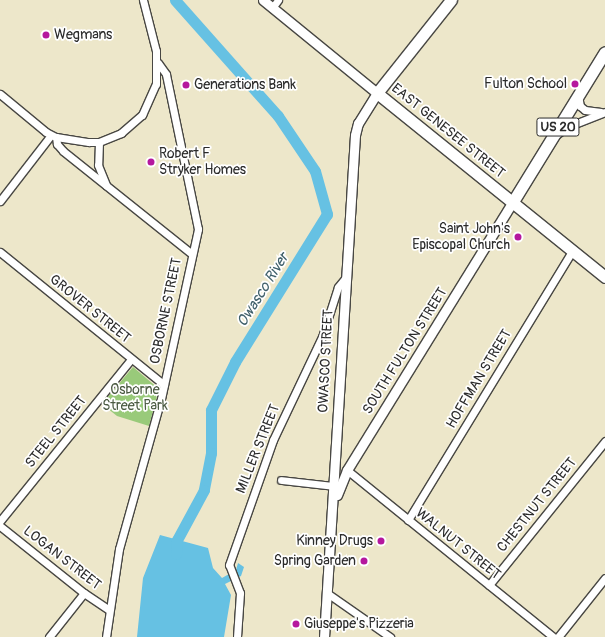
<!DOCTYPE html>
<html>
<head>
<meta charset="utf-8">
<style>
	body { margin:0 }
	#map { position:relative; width:605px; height:637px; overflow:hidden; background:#ede7ca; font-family:Pangolin,sans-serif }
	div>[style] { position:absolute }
	.green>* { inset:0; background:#99ca7a }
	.water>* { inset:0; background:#66c1e3 }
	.river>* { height:11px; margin:-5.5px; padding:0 5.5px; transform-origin:5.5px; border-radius:5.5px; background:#66c1e3 }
	.roads { filter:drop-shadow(1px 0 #484743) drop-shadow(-1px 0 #484743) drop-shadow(0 1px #484743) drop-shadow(0 -1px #484743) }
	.minor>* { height:7px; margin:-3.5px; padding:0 3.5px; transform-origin:3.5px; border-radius:3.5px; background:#fff }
	.major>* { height:9px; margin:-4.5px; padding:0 4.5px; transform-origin:4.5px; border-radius:4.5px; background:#fff }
	.highway>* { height:11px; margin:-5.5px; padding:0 5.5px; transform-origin:5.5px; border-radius:5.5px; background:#fff }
	.dots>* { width:11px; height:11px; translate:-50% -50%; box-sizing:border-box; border:2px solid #fff; border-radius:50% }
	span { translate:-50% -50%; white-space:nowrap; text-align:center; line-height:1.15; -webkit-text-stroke:3.5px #fff; paint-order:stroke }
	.shield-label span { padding:1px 3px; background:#fff; border:1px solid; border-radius:3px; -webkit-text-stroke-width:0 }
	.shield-label { font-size:13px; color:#2b2b2b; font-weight:700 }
	.poi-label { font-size:14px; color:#2b2b2b }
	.left { translate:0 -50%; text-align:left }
	.right { translate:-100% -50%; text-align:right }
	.street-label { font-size:14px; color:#2b2b2b }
	.park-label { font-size:14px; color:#4c5b43 }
	.water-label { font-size:15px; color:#40606b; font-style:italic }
</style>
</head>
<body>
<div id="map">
	<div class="green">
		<div style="clip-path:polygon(133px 367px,159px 389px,149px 426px,117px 416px,102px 404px)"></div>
	</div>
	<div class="water">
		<div style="clip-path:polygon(160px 535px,208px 548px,213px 568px,222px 578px,236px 570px,238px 563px,244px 567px,241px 576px,225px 584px,231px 595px,224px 637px,137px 637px,143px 578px)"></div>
	</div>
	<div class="river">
		<div style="left:175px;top:0;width:155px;rotate:48.4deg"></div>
		<div style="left:278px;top:116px;width:66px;rotate:56.1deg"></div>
		<div style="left:315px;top:171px;width:45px;rotate:74.4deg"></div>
		<div style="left:327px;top:214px;width:174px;rotate:121.9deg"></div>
		<div style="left:235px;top:362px;width:54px;rotate:116.6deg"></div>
		<div style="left:211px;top:410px;width:43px;rotate:90deg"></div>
		<div style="left:211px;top:453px;width:38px;rotate:101deg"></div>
		<div style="left:204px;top:490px;width:57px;rotate:118.4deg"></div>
		<div style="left:177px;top:540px;width:14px;rotate:94deg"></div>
	</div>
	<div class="roads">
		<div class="minor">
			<div style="left:272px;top:8px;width:10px;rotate:-53deg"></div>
			<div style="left:0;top:94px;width:60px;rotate:39.6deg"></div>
			<div style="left:46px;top:132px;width:11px;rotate:27deg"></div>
			<div style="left:56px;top:137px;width:33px;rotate:9deg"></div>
			<div style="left:89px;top:142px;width:10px"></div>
			<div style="left:99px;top:142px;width:24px;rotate:-22deg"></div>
			<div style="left:121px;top:133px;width:28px;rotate:-41deg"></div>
			<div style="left:142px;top:115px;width:34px;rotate:-66deg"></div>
			<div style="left:156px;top:84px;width:33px;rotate:-90deg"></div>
			<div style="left:156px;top:51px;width:53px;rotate:-104.3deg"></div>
			<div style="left:578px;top:95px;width:11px;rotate:80deg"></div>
			<div style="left:580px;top:106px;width:6px;rotate:39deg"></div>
			<div style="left:585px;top:110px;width:16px;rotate:7deg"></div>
			<div style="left:556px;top:135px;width:14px;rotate:-36deg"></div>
			<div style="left:567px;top:127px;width:41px;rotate:-21.5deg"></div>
			<div style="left:56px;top:137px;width:7px;rotate:82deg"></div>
			<div style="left:57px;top:144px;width:9px;rotate:49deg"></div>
			<div style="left:63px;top:151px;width:165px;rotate:38.6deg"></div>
			<div style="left:99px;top:142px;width:23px;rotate:92deg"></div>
			<div style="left:98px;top:165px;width:22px;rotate:68deg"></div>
			<div style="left:0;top:201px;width:83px;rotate:-52.3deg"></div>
			<div style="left:0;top:252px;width:211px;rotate:39deg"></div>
			<div style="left:347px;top:470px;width:265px;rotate:39deg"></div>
			<div style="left:281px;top:480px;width:53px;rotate:6.5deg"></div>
			<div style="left:408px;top:520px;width:315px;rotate:-58.6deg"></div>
			<div style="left:0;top:521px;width:208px;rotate:-51deg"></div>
			<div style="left:0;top:526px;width:107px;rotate:38.6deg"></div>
			<div style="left:84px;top:593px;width:30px;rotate:34deg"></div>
			<div style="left:489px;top:585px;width:185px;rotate:-51.1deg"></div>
			<div style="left:327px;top:593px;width:77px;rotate:34.9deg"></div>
			<div style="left:49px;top:637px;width:56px;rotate:-51.5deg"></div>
			<div style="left:106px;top:637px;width:89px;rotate:-81.6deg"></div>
			<div style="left:119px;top:549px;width:156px;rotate:-74.4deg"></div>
			<div style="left:161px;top:399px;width:174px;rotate:-77.7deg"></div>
			<div style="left:198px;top:229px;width:158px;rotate:-101.7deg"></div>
			<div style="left:166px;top:74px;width:14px;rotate:-126deg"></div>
			<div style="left:237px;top:637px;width:44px;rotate:-86.1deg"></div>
			<div style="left:240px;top:593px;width:30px;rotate:-111deg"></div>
			<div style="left:229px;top:565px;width:133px;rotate:-70.6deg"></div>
			<div style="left:273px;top:440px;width:114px;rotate:-64.6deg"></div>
			<div style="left:322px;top:337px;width:52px;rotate:-72.3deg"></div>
			<div style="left:338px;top:287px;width:13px;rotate:-51deg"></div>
			<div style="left:558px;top:637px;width:75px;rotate:-51.5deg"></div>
		</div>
		<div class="major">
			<div style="left:263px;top:0;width:147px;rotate:39.2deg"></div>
			<div style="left:377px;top:93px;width:36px;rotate:122deg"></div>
			<div style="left:358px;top:123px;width:12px;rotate:104deg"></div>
			<div style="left:355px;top:135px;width:503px;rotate:93.53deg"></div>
			<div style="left:337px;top:495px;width:27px;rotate:-68deg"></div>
			<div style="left:347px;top:470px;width:314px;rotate:-58.3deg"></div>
		</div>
		<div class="highway">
			<div style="left:451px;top:0;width:119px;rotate:128.5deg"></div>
			<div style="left:377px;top:93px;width:293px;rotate:38.9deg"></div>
			<div style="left:512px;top:203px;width:177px;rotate:-58.4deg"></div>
		</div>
	</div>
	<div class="dots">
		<div style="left:46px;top:35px;background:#b5179e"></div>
		<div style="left:575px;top:84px;background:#b5179e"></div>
		<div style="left:186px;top:85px;background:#b5179e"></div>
		<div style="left:151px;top:162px;background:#b5179e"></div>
		<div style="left:518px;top:237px;background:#b5179e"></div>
		<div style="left:381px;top:541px;background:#b5179e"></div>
		<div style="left:364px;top:561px;background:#b5179e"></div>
		<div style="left:296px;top:624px;background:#b5179e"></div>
	</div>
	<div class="shield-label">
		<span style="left:558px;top:127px">US 20</span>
	</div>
	<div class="poi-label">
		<span class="left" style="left:54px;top:35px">Wegmans</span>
		<span class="right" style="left:567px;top:84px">Fulton School</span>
		<span class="left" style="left:194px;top:85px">Generations Bank</span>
		<span class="left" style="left:159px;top:162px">Robert F<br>Stryker Homes</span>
		<span class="right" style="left:510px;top:237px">Saint John's<br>Episcopal Church</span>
		<span class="right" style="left:373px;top:541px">Kinney Drugs</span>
		<span class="right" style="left:356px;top:561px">Spring Garden</span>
		<span class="left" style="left:304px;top:624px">Giuseppe's Pizzeria</span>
	</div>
	<div class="street-label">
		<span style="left:448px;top:131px;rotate:39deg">EAST GENESEE STREET</span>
		<span style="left:90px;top:309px;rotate:39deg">GROVER STREET</span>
		<span style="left:166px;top:311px;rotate:-78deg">OSBORNE STREET</span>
		<span style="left:405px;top:351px;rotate:-58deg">SOUTH FULTON STREET</span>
		<span style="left:326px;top:361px;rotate:-87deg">OWASCO STREET</span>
		<span style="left:479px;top:379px;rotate:-59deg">HOFFMAN STREET</span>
		<span style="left:56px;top:432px;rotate:-51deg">STEEL STREET</span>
		<span style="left:258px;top:449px;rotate:-68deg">MILLER STREET</span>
		<span style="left:537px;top:505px;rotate:-51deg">CHESTNUT STREET</span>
		<span style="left:458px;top:544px;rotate:39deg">WALNUT STREET</span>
		<span style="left:62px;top:558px;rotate:38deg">LOGAN STREET</span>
	</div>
	<div class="park-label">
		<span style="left:135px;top:398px">Osborne<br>Street Park</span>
	</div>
	<div class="water-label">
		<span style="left:263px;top:290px;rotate:-58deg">Owasco River</span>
	</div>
</div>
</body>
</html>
